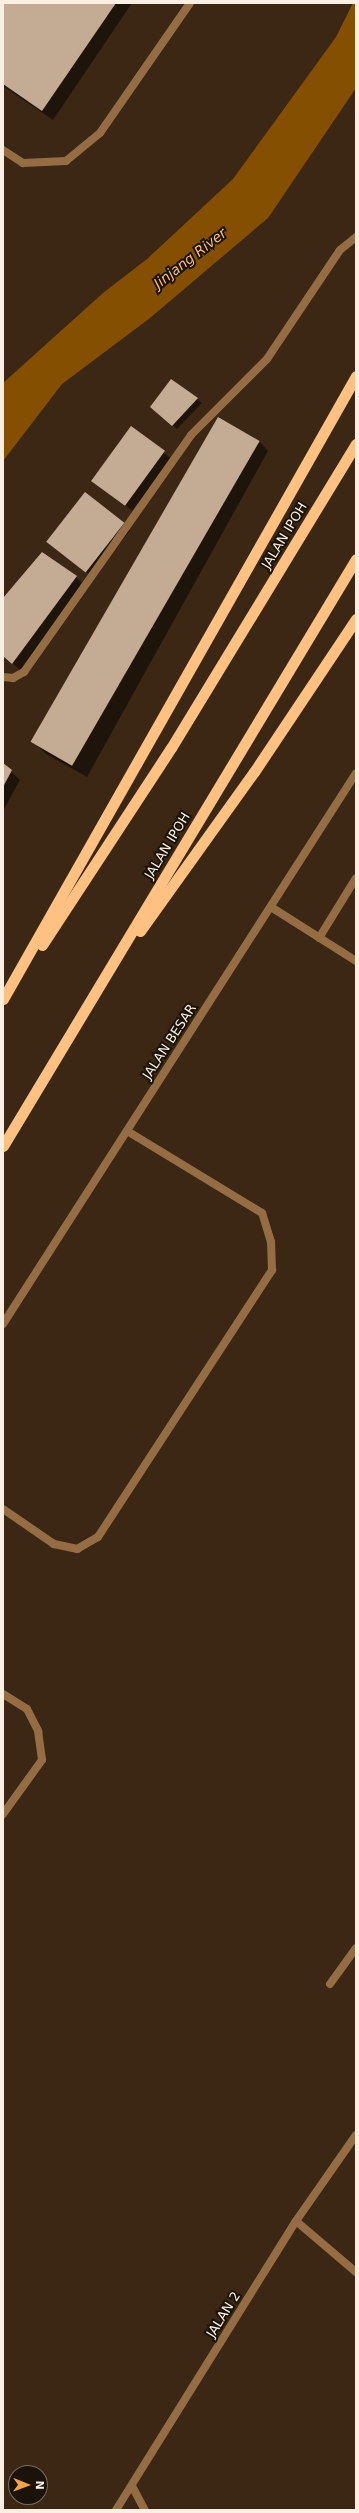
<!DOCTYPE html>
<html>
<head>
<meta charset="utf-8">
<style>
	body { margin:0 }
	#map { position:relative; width:359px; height:2513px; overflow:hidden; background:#3b2713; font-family:"DejaVu Sans",sans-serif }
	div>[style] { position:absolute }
	.water>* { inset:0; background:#854f02 }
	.shadow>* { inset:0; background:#0007; transform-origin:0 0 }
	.building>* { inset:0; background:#c4ab93; transform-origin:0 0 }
	.service>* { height:8px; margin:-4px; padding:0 4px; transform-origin:4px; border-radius:4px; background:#956d45 }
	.minor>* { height:8px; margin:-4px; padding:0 4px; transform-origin:4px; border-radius:4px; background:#956d45 }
	.tertiary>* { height:8px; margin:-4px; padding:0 4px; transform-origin:4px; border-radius:4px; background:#956d45 }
	.trunk>* { height:11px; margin:-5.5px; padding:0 5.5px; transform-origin:5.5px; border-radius:5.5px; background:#fec182 }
	span { translate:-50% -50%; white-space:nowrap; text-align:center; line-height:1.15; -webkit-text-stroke:4px #1b130a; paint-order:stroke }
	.street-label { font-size:13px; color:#fbeee2 }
	.water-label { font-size:14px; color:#fbbb7b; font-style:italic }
	.frame { position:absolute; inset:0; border:4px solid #fbeee2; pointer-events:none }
	.north { position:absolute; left:8px; top:2465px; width:40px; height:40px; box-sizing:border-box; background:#1b130a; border:1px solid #756b60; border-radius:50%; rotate:91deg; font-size:11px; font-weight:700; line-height:16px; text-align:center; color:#fbeee2 }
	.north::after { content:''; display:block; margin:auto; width:14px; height:18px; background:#f5a346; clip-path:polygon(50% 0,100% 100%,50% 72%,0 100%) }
</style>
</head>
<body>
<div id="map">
	<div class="water">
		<div style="clip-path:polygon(353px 3px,356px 3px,356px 88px,268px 218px,150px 318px,62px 384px,3px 461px,3px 383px,103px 293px,147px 259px,233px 179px,336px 37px)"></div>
	</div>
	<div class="shadow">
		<div style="clip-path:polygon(3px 3px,132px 3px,53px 120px,3px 86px)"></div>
		<div style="clip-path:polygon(171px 380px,202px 403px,177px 429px,155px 411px)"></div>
		<div style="left:132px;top:428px;width:51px;height:65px;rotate:38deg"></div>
		<div style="clip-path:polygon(260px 442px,268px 451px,87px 777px,46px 754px,37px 745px)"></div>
		<div style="left:85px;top:494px;width:58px;height:60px;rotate:39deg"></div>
		<div style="clip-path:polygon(76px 577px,83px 584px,20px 670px,3px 655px,3px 600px)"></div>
		<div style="clip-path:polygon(3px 764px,20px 780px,3px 811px)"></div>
	</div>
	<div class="building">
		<div style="clip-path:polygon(3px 3px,116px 3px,42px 111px,3px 84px)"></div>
		<div style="clip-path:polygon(171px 379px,198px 398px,172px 426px,150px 407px)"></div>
		<div style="left:218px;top:417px;width:48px;height:375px;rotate:30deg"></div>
		<div style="left:131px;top:426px;width:42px;height:68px;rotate:36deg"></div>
		<div style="left:85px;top:492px;width:50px;height:63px;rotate:38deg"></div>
		<div style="clip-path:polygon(42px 552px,77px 576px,12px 664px,3px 656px,3px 598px)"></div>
		<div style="clip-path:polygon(3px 763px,12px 770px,3px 787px)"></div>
	</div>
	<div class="service">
		<div style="left:3px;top:150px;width:24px;rotate:33deg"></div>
		<div style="left:23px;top:163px;width:43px;rotate:-2.7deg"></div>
		<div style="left:66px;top:161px;width:44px;rotate:-39.5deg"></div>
		<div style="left:100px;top:133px;width:158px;rotate:-55.3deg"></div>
		<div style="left:3px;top:677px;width:10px;rotate:6deg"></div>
		<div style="left:13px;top:678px;width:13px;rotate:-29deg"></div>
		<div style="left:24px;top:672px;width:290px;rotate:-54.8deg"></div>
		<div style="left:191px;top:435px;width:107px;rotate:-45deg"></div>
		<div style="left:267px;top:359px;width:131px;rotate:-56.2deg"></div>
		<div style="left:340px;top:250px;width:21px;rotate:-39deg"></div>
		<div style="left:271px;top:907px;width:101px;rotate:32.4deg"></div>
		<div style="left:319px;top:938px;width:70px;rotate:-58.3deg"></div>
		<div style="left:3px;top:1509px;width:62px;rotate:34.5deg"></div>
		<div style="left:54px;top:1544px;width:24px;rotate:12deg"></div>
		<div style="left:77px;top:1549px;width:24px;rotate:-30deg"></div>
		<div style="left:98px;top:1537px;width:319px;rotate:-56.9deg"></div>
		<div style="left:272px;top:1270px;width:28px;rotate:-92deg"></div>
		<div style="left:271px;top:1242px;width:30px;rotate:-107deg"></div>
		<div style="left:262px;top:1213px;width:158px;rotate:-148.7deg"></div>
		<div style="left:3px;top:1694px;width:28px;rotate:32deg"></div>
		<div style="left:27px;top:1709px;width:25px;rotate:63deg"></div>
		<div style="left:38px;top:1731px;width:29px;rotate:82deg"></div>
		<div style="left:42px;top:1760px;width:67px;rotate:125.8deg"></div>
		<div style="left:330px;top:1984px;width:44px;rotate:-54.2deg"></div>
	</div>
	<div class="minor">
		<div style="left:296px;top:2221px;width:79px;rotate:40.4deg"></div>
		<div style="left:132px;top:2486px;width:27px;rotate:62deg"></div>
		<div style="left:116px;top:2510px;width:340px;rotate:-58.1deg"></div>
		<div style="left:296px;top:2221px;width:105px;rotate:-55.1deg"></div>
	</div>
	<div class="tertiary">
		<div style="left:3px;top:1324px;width:654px;rotate:-57.35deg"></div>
	</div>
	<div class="trunk">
		<div style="left:140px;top:931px;width:196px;rotate:-54.4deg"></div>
		<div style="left:254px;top:772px;width:184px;rotate:-56.3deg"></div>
		<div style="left:42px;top:945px;width:235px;rotate:-56.8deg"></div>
		<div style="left:171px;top:748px;width:356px;rotate:-58.7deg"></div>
		<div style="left:3px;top:999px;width:716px;rotate:-60.46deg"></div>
		<div style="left:3px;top:1146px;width:685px;rotate:-58.98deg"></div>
	</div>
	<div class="street-label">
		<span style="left:285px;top:536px;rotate:-59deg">JALAN IPOH</span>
		<span style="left:168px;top:846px;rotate:-59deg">JALAN IPOH</span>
		<span style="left:170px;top:1042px;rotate:-57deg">JALAN BESAR</span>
		<span style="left:224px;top:2315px;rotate:-58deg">JALAN 2</span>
	</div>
	<div class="water-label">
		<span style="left:190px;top:258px;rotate:-38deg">Jinjang River</span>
	</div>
	<div class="frame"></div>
	<div class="north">N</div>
</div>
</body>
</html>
